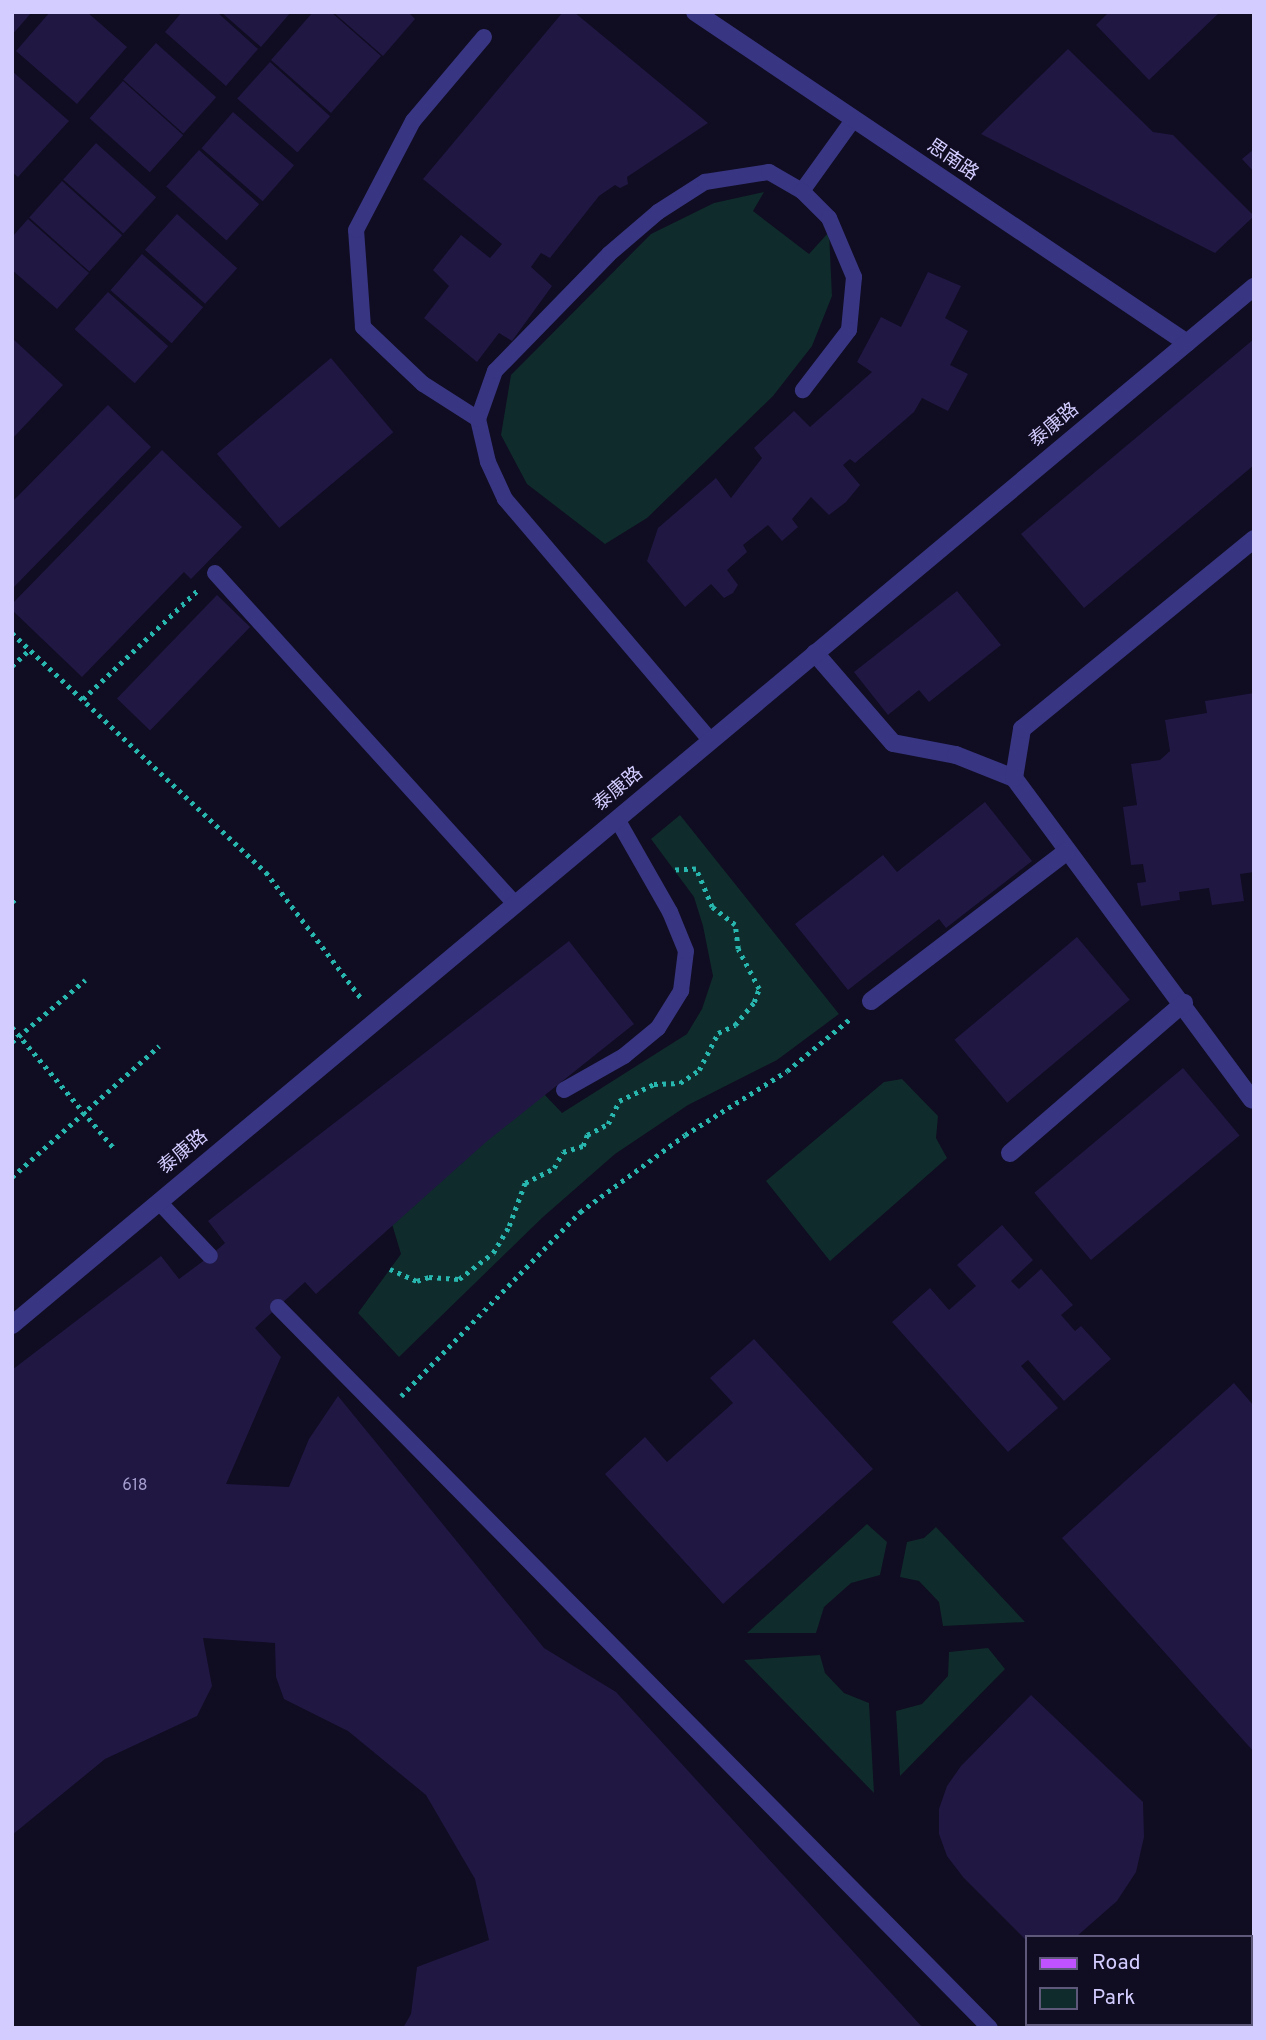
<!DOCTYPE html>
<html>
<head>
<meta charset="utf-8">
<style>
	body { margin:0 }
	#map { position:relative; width:1266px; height:2040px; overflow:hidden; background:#100c21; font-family:Overpass,"Noto Sans SC",sans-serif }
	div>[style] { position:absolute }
	.green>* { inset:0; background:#0f2b2b }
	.building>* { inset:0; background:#201743; transform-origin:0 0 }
	.path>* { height:4.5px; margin-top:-2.25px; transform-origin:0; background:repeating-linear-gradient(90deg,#28b7af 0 3.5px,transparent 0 8.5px) }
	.service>* { height:16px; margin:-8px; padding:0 8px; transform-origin:8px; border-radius:8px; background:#383582 }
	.minor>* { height:18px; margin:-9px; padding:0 9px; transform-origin:9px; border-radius:9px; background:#383582 }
	.primary>* { height:18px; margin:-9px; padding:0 9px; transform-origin:9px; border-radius:9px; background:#c053ff }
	span { translate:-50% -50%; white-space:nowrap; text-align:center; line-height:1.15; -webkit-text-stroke:5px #100c21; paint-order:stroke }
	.number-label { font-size:16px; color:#a69fd0 }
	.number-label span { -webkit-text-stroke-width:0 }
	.street-label { font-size:19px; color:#d2ccff }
	.frame { position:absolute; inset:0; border:14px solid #d2ccff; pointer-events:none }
	.legend { position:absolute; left:1025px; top:1935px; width:228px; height:91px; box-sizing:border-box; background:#100c21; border:2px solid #5e597a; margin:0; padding:9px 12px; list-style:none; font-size:21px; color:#d2ccff }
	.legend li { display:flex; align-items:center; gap:14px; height:35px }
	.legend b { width:35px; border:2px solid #5e597a }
</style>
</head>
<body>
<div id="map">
	<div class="green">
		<div style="clip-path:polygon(764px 192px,753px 211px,809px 254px,829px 232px,832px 296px,812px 346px,773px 396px,647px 518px,605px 544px,527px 484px,501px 435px,511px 375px,651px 234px,714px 203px)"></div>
		<div style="clip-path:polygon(680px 815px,839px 1014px,777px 1060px,688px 1105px,615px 1154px,543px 1217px,399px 1357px,358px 1313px,401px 1254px,392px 1224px,481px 1140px,544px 1094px,562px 1113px,687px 1034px,702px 1009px,713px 976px,703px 926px,694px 897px,651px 839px)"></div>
		<div style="clip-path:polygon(902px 1079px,938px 1116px,936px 1138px,947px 1158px,830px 1261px,766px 1181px,884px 1082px)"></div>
		<div style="clip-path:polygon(867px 1524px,887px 1542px,880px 1575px,851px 1583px,824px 1607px,816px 1633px,747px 1633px)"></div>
		<div style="clip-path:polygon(936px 1527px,1025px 1622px,943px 1626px,939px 1602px,919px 1581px,900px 1577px,907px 1542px,924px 1538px)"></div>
		<div style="clip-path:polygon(988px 1648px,1005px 1669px,900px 1776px,896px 1711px,922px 1704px,948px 1676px,949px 1652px)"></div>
		<div style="clip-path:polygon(820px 1655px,825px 1673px,844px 1693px,869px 1703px,874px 1793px,744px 1660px)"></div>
	</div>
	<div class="building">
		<div style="clip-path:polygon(12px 12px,32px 12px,12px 35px)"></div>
		<div style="clip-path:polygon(50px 12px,87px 12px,127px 47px,77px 104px,16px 51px)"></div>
		<div style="clip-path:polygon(182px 12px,217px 12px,258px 49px,226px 86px,165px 32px)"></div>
		<div style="clip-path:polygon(221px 12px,291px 12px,261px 47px)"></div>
		<div style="clip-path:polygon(313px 12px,331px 12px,381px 56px,331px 113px,271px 60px)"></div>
		<div style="clip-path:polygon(333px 12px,408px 12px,415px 19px,383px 56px)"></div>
		<div style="clip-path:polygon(563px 12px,574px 12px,708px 123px,627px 177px,628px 184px,620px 188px,615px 185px,599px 196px,550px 258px,541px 253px,531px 267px,552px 286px,512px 341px,499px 333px,477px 362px,424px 318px,449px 286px,433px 270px,461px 235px,490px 258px,502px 244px,423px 179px)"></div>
		<div style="clip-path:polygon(1109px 12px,1220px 12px,1149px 80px,1096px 25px)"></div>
		<div style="left:156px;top:43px;width:81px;height:49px;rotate:42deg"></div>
		<div style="clip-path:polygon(1068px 49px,1153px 132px,1173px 135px,1254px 216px,1215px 253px,981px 134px)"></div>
		<div style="left:270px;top:62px;width:81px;height:49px;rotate:42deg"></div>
		<div style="clip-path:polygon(12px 71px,69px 121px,18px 177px,12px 172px)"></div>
		<div style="left:123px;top:81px;width:81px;height:50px;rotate:42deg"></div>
		<div style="left:233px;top:112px;width:81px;height:48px;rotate:41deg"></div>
		<div style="left:96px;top:143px;width:81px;height:49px;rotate:42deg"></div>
		<div style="clip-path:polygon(1254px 149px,1254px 172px,1242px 159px)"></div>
		<div style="left:199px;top:150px;width:81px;height:49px;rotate:42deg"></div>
		<div style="left:62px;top:181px;width:81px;height:49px;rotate:42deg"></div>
		<div style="left:177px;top:214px;width:81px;height:48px;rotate:42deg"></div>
		<div style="clip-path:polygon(28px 219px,89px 273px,57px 309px,12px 270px,12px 237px)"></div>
		<div style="left:142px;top:254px;width:81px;height:48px;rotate:41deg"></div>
		<div style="clip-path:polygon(928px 272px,961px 286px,945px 318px,968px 331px,950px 365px,968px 374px,948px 411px,922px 398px,914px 412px,855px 463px,850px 459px,843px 465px,860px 485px,846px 502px,829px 515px,811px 497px,792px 519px,798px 527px,782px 541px,768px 525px,743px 545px,747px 552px,727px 570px,738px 585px,733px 593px,724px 598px,711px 584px,685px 607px,647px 561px,658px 528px,716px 478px,731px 498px,762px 458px,754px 448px,794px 411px,810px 427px,872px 372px,857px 362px,881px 317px,901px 327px)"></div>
		<div style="left:108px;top:292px;width:81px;height:50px;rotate:42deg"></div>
		<div style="clip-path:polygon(12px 338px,63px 385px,12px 439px)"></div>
		<div style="clip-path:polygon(1254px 339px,1254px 465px,1084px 608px,1021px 534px)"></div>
		<div style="left:331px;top:358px;width:97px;height:149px;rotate:50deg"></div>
		<div style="clip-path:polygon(108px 405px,151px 447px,12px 589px,12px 502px)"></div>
		<div style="clip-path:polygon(162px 450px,242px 527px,191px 579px,184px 572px,82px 677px,12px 610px,12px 604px)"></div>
		<div style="clip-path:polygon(957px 591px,1001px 645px,929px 702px,919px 690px,888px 715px,854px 672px)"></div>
		<div style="left:217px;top:595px;width:46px;height:144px;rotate:44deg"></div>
		<div style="clip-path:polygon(1254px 693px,1254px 872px,1240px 874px,1244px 901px,1212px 905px,1209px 888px,1179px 892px,1180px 900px,1141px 906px,1137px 883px,1146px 882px,1143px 864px,1131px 865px,1123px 807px,1137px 805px,1131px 764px,1160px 760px,1170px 751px,1165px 720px,1207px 713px,1205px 701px)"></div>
		<div style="clip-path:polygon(985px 802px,1032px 861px,946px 928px,939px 919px,848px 990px,795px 924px,883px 855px,897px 872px)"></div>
		<div style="left:1077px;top:937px;width:82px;height:160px;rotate:50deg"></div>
		<div style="clip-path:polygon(569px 941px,634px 1024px,486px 1142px,316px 1294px,305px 1282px,255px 1328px,281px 1357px,226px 1484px,289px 1487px,309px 1439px,338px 1396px,544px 1648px,616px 1692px,923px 2028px,403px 2028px,411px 2014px,417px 1967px,489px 1940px,475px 1879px,426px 1795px,348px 1731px,284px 1699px,276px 1677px,275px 1643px,203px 1638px,212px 1686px,197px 1716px,105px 1759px,12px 1835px,12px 1370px,161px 1256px,179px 1279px,210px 1256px,225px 1243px,208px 1221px)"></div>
		<div style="left:1183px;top:1068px;width:88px;height:194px;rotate:50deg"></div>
		<div style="clip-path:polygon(1002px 1225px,1033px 1260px,1011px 1281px,1019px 1289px,1041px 1269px,1073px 1305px,1061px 1315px,1075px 1331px,1081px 1326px,1111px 1359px,1064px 1401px,1028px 1360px,1021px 1366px,1058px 1408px,1008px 1452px,892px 1322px,930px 1288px,949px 1310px,976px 1286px,957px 1265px)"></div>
		<div style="clip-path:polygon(754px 1339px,873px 1469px,723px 1604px,605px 1474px,645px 1437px,667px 1462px,733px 1403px,710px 1378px)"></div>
		<div style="clip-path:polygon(1234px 1383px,1254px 1406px,1254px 1752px,1062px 1538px)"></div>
		<div style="clip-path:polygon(1031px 1695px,1143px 1802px,1144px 1837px,1136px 1872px,1117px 1901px,1076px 1937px,1026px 1940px,963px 1877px,947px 1856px,939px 1834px,939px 1809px,947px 1786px,961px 1766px)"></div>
	</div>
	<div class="path">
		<div style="left:12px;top:633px;width:349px;rotate:43.3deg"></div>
		<div style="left:266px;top:872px;width:158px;rotate:53deg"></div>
		<div style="left:12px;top:666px;width:23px;rotate:-43deg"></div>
		<div style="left:83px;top:699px;width:157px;rotate:-43.5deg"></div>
		<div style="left:12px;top:902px;width:8px;rotate:-40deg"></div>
		<div style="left:12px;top:1027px;width:158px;rotate:49.9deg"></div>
		<div style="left:12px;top:1042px;width:96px;rotate:-40.3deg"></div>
		<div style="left:12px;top:1177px;width:197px;rotate:-41.7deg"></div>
		<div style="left:390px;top:1269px;width:30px;rotate:24deg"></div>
		<div style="left:417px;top:1281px;width:13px;rotate:-18deg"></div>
		<div style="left:429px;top:1277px;width:30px;rotate:4deg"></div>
		<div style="left:459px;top:1279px;width:43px;rotate:-37.4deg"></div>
		<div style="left:493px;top:1253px;width:31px;rotate:-59deg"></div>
		<div style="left:509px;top:1226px;width:46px;rotate:-69.6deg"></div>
		<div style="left:525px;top:1183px;width:33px;rotate:-27deg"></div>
		<div style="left:554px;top:1168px;width:18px;rotate:-61deg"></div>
		<div style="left:563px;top:1152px;width:21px;rotate:-17deg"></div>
		<div style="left:583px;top:1146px;width:12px;rotate:-70deg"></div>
		<div style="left:587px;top:1135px;width:24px;rotate:-28deg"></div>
		<div style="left:608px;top:1124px;width:25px;rotate:-64deg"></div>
		<div style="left:619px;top:1101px;width:39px;rotate:-26deg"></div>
		<div style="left:654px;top:1084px;width:26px;rotate:-2deg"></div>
		<div style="left:680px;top:1083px;width:23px;rotate:-34deg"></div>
		<div style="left:699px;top:1070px;width:42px;rotate:-62.8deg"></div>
		<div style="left:718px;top:1033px;width:19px;rotate:-25deg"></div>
		<div style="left:735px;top:1025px;width:30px;rotate:-50deg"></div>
		<div style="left:754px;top:1002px;width:14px;rotate:-69deg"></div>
		<div style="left:759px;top:989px;width:45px;rotate:-117.7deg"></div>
		<div style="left:738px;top:949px;width:24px;rotate:-97deg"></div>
		<div style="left:735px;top:925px;width:29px;rotate:-142deg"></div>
		<div style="left:712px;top:907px;width:41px;rotate:-112.8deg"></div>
		<div style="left:696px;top:869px;width:21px;rotate:177deg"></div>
		<div style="left:401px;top:1396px;width:257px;rotate:-45.8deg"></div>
		<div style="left:580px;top:1212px;width:130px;rotate:-36.3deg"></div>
		<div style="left:685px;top:1135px;width:120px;rotate:-32.1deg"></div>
		<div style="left:787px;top:1071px;width:83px;rotate:-39.6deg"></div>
	</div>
	<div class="service">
		<div style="left:802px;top:191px;width:87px;rotate:-54.3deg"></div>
		<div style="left:478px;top:419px;width:65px;rotate:-147.5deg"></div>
		<div style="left:423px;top:384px;width:83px;rotate:-136.5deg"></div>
		<div style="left:363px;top:327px;width:97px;rotate:-94.1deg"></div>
		<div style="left:356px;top:230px;width:123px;rotate:-62.4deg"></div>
		<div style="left:413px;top:121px;width:110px;rotate:-49.8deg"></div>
		<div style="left:215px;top:573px;width:447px;rotate:47.8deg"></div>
		<div style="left:711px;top:741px;width:318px;rotate:-130.4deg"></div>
		<div style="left:505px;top:499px;width:41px;rotate:-114.7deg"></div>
		<div style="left:488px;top:462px;width:44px;rotate:-103.1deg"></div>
		<div style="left:478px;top:419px;width:51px;rotate:-70.5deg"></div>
		<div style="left:495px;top:371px;width:163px;rotate:-45.7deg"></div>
		<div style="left:609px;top:254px;width:65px;rotate:-40.6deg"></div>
		<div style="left:658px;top:212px;width:56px;rotate:-32.6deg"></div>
		<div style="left:705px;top:182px;width:65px;rotate:-8.9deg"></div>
		<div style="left:769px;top:172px;width:38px;rotate:30deg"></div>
		<div style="left:802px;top:191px;width:38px;rotate:45deg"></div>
		<div style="left:829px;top:218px;width:64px;rotate:67deg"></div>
		<div style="left:854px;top:277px;width:53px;rotate:95.4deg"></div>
		<div style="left:849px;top:330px;width:76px;rotate:127.5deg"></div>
		<div style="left:564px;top:1090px;width:69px;rotate:-29.5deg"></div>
		<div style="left:624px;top:1056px;width:44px;rotate:-39.5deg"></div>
		<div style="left:658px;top:1028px;width:44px;rotate:-58.1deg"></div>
		<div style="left:681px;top:991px;width:40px;rotate:-82.9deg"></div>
		<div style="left:686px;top:951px;width:42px;rotate:-112.3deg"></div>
		<div style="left:670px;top:912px;width:107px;rotate:-119.7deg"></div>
		<div style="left:159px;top:1202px;width:74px;rotate:46.6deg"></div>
		<div style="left:278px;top:1307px;width:1013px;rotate:45.36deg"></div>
	</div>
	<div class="minor">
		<div style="left:695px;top:12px;width:593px;rotate:33.93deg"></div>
		<div style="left:815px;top:653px;width:119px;rotate:49.1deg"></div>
		<div style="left:893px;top:743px;width:64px;rotate:10.8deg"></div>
		<div style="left:956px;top:755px;width:62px;rotate:21.6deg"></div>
		<div style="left:1014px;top:778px;width:400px;rotate:53.5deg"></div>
		<div style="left:1014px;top:778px;width:50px;rotate:-80.7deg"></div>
		<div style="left:1022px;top:729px;width:300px;rotate:-39.3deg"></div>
		<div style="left:871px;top:1001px;width:247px;rotate:-37.4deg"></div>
		<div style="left:1010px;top:1153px;width:230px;rotate:-40.8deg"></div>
		<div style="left:12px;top:1325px;width:1619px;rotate:-39.89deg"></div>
	</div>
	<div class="primary">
		<div style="left:1250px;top:1975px;width:5px;rotate:-37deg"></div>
		<div style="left:1178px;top:2028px;width:6px;rotate:-45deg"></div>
	</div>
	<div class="number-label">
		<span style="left:135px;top:1486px">618</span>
	</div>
	<div class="street-label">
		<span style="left:952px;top:161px;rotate:34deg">思南路</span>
		<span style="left:1055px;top:426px;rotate:-40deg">泰康路</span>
		<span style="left:619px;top:790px;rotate:-40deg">泰康路</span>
		<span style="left:184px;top:1153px;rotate:-40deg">泰康路</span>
	</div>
	<div class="frame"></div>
	<ul class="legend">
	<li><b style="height:9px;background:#c053ff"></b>Road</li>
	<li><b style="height:19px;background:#0f2b2b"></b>Park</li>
	</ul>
</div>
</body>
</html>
